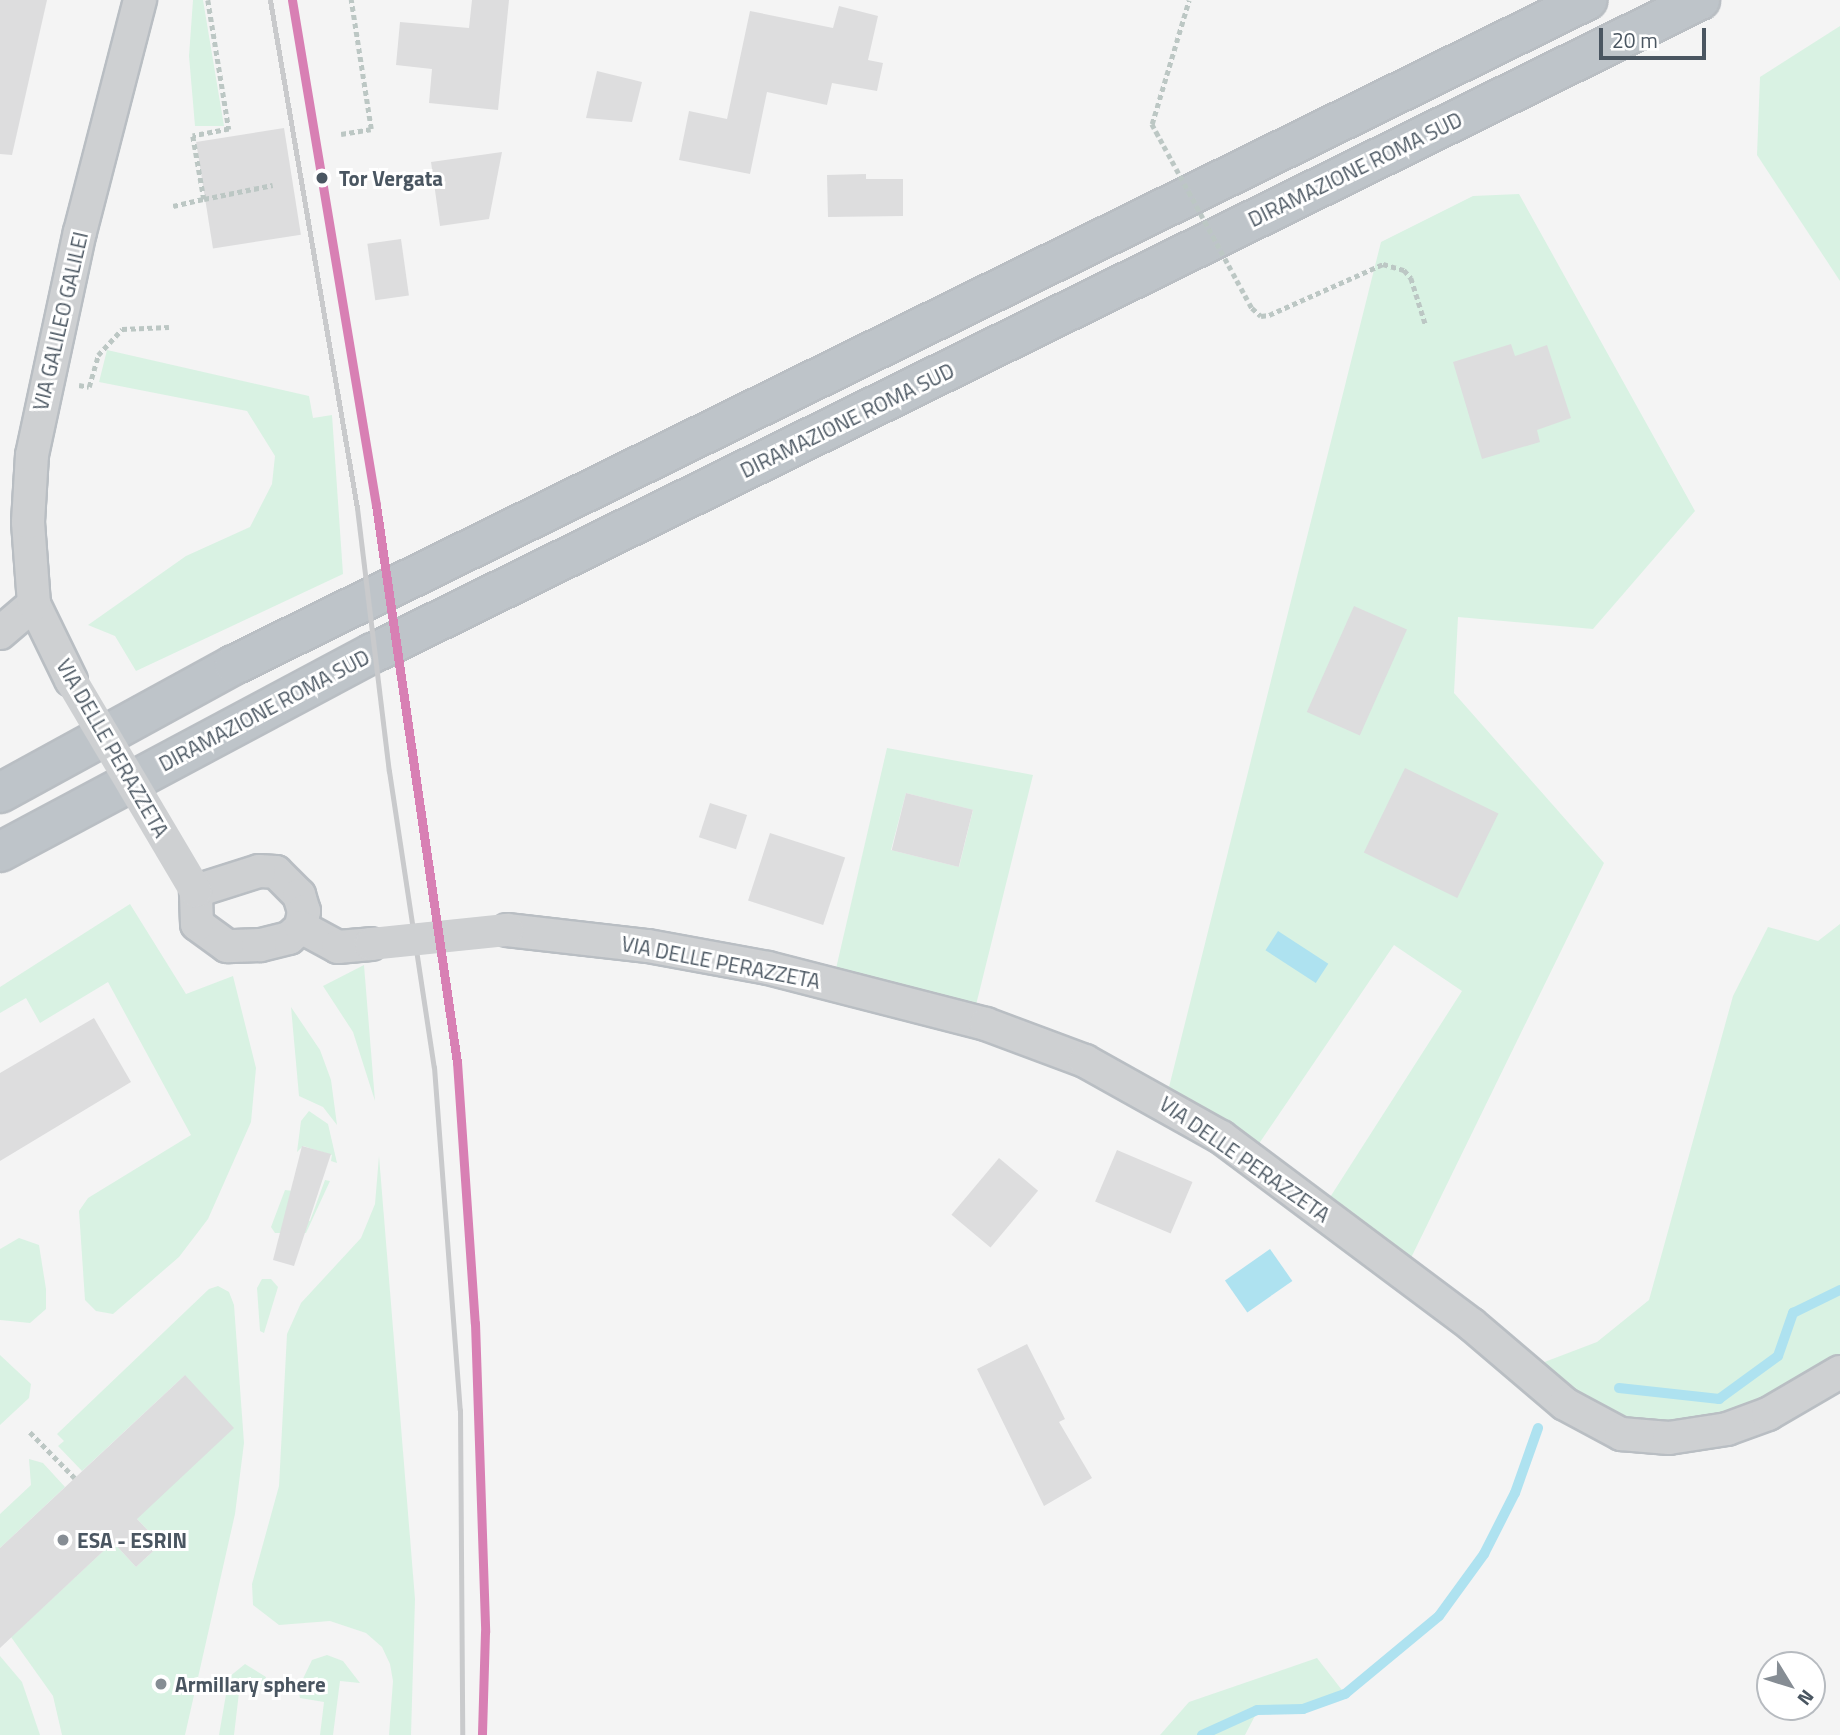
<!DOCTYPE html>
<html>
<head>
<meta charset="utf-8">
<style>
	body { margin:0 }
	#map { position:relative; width:1840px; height:1735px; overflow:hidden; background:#f4f4f4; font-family:"Titillium Web",sans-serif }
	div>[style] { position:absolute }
	.green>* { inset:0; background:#d9f2e3 }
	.water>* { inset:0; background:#aee2f0; transform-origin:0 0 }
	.stream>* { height:10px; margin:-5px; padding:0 5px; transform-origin:5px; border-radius:5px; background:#aee2f0 }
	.building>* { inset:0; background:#ddddde; transform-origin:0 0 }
	.path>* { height:4.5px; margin-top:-2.25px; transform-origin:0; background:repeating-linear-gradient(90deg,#bcc7c4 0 5px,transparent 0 8.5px) }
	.roads { filter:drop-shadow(2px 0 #b9bec3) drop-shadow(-2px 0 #b9bec3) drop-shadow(0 2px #b9bec3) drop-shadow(0 -2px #b9bec3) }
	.minor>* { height:32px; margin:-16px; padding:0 16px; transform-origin:16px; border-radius:16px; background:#ced0d2 }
	.motorway>* { height:38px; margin:-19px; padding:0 19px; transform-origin:19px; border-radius:19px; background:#bec4c9 }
	.rail>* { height:5px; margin:-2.5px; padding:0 2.5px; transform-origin:2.5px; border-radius:2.5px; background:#c9cacc }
	.path-bridge>* { height:4.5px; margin-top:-2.25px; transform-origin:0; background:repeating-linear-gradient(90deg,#bcc7c4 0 5px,transparent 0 8.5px) }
	.minor-bridge>* { height:32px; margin:-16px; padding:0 16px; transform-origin:16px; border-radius:16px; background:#ced0d2 }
	.rail-1>* { height:9px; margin:-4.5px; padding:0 4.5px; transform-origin:4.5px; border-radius:4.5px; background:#d880b4 }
	.dots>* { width:19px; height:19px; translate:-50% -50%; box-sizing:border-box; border:4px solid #fff; border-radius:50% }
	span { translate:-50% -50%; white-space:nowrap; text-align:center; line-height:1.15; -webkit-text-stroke:6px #fff; paint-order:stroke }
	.street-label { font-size:21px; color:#4a5661 }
	.stop-label { font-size:21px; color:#4a5661; font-weight:700 }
	.left { translate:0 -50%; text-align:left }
	.poi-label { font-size:21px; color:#4a5661; font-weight:700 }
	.north { position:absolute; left:1756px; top:1651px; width:70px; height:70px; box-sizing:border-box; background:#fff; border:2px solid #b7bbc0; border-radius:50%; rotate:128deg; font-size:19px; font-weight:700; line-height:28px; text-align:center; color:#4a5661 }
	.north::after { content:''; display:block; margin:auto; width:24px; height:32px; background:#868d94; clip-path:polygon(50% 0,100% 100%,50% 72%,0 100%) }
	.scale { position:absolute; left:1599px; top:28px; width:107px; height:32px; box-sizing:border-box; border:4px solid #4a5661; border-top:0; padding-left:9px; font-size:21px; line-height:24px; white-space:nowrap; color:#4a5661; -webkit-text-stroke:5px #fff; paint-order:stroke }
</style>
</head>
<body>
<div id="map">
	<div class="green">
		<div style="clip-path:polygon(193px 0,203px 0,224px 126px,195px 126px,189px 56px)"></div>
		<div style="clip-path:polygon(1840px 26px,1840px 281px,1757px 155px,1760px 77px)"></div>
		<div style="clip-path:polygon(1519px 194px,1695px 511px,1593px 629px,1458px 617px,1454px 693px,1604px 863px,1408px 1264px,1327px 1202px,1462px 991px,1394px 945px,1256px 1148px,1169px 1087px,1381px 242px,1473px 196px)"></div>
		<div style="clip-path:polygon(107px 350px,309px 396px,313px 418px,332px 415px,343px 574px,136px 671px,115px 636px,88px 625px,186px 556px,250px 527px,272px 484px,275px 456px,247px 411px,99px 382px)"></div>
		<div style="clip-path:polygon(evenodd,887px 748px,1033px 775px,974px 1013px,835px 973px,887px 748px,906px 793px,973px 810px,959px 867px,891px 850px,906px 793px)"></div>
		<div style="clip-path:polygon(130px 904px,186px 994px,233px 976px,256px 1068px,251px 1122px,208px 1219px,179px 1257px,113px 1314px,96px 1311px,85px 1300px,79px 1211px,88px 1198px,191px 1135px,108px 982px,40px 1023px,26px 998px,0 1013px,0 987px)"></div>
		<div style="clip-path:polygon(1840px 924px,1840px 1359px,1760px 1411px,1657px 1428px,1605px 1420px,1534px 1366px,1597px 1342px,1649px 1300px,1733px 996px,1768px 927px,1818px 941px)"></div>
		<div style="clip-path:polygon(364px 965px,375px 1101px,353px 1032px,323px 986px)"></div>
		<div style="clip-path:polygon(291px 1007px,320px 1050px,331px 1080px,337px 1125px,323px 1107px,299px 1096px)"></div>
		<div style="clip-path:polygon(309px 1111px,328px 1124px,337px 1163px,331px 1161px,332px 1155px,303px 1146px,297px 1152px,301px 1121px)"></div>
		<div style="clip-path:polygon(379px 1156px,415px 1599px,411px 1735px,389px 1735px,393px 1681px,390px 1664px,382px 1647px,366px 1633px,330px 1621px,279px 1625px,253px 1605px,252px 1584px,279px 1486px,287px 1334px,301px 1303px,361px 1238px,375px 1204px)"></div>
		<div style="clip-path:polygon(325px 1180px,330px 1181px,306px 1233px,275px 1233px,271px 1227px,285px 1190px,293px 1191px,287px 1213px,310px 1221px)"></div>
		<div style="clip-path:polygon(19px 1238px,39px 1245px,46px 1289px,46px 1309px,30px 1323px,0 1320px,0 1249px)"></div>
		<div style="clip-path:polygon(262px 1279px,271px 1279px,278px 1287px,264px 1333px,260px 1331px,257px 1288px)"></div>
		<div style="clip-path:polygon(218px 1286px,229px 1292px,234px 1305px,244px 1443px,235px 1514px,185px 1735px,62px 1735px,53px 1696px,11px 1637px,113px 1542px,136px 1567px,161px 1544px,137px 1519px,185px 1375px,82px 1471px,58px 1446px,64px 1441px,57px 1434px,209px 1289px)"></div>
		<div style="clip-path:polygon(0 1355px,31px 1384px,29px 1398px,0 1425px)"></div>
		<div style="clip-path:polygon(29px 1459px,43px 1463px,65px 1487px,0 1548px,0 1514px,31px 1485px)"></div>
		<div style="clip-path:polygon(327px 1655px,343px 1661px,360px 1683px,340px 1681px,333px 1735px,320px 1735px,324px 1702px,300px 1698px,298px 1689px,312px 1660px)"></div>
		<div style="clip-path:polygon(0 1656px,22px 1682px,40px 1735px,0 1735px)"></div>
		<div style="clip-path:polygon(1317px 1658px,1345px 1694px,1303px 1709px,1258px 1710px,1245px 1735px,1160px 1735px,1189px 1702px)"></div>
		<div style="clip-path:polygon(245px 1664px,266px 1677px,265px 1687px,240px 1684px,234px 1735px,219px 1735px,229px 1677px)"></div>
	</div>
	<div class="water">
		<div style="left:1278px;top:931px;width:60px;height:23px;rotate:33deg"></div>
		<div style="left:1270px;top:1249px;width:39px;height:55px;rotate:55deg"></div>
	</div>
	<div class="stream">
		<div style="left:1619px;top:1388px;width:101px;rotate:6.3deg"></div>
		<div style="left:1719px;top:1399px;width:73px;rotate:-36.1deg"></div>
		<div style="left:1778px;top:1356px;width:46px;rotate:-70.8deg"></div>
		<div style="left:1793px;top:1313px;width:52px;rotate:-26.1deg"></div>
		<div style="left:1202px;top:1735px;width:60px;rotate:-24.4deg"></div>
		<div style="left:1257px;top:1710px;width:46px;rotate:-1.2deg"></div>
		<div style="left:1303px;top:1709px;width:45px;rotate:-19.7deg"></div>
		<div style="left:1345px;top:1694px;width:122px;rotate:-39.7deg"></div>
		<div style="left:1439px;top:1616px;width:77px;rotate:-54deg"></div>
		<div style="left:1484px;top:1554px;width:68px;rotate:-63.1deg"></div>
		<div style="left:1515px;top:1493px;width:69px;rotate:-70.5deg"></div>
	</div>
	<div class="building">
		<div style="clip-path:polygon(0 0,47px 0,12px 155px,0 154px)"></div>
		<div style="clip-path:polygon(472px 0,509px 0,498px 110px,429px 103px,432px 69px,396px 65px,400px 22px,469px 28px)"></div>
		<div style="clip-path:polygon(839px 6px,878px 16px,868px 60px,883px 63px,877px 91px,832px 83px,827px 105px,767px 92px,750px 174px,679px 160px,689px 111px,727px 119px,750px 11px,833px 28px)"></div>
		<div style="clip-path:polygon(597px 71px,642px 82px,632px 122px,586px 118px)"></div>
		<div style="left:284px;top:128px;width:108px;height:89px;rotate:81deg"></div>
		<div style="clip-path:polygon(502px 152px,489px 219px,440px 226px,431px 162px)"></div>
		<div style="clip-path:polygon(866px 174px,866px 179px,903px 179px,903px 216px,828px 217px,827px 175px)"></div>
		<div style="left:401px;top:239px;width:57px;height:34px;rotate:82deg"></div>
		<div style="clip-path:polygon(1511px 344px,1515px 356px,1547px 345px,1571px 418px,1537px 430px,1540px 442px,1482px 459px,1453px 362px)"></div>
		<div style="left:1354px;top:606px;width:58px;height:116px;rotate:24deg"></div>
		<div style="left:1405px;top:768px;width:104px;height:94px;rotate:26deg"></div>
		<div style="left:906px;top:793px;width:69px;height:59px;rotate:14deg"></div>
		<div style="left:710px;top:803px;width:39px;height:36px;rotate:18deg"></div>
		<div style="left:770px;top:833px;width:79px;height:71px;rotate:18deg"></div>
		<div style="clip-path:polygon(94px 1018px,131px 1082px,0 1161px,0 1073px)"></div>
		<div style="clip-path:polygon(302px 1146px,331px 1154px,294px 1266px,273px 1260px)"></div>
		<div style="left:1117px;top:1150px;width:82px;height:56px;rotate:23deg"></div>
		<div style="left:999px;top:1158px;width:51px;height:74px;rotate:40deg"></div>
		<div style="clip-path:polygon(1027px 1344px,1065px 1419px,1059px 1422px,1092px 1478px,1044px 1506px,977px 1369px)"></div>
		<div style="clip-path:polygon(185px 1375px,234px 1428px,137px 1519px,161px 1544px,136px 1567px,113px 1542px,0 1648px,0 1548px)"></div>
	</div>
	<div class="path">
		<div style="left:208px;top:0;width:131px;rotate:80.8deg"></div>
		<div style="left:229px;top:129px;width:37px;rotate:169deg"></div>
		<div style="left:193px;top:136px;width:64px;rotate:80.1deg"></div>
		<div style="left:204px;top:199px;width:70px;rotate:-11.5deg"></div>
		<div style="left:1152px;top:124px;width:129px;rotate:-73.4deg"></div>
		<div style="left:341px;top:134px;width:30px;rotate:-9deg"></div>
		<div style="left:371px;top:129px;width:131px;rotate:-98.8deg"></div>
		<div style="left:173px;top:206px;width:32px;rotate:-13deg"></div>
		<div style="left:1252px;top:308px;width:12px;rotate:42deg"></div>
		<div style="left:1261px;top:316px;width:8px;rotate:-7deg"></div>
		<div style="left:1269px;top:315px;width:125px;rotate:-24.1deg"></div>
		<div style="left:1383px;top:264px;width:22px;rotate:16deg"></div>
		<div style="left:1404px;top:270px;width:11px;rotate:49deg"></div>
		<div style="left:1411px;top:278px;width:50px;rotate:72.6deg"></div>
		<div style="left:79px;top:385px;width:10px;rotate:11deg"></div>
		<div style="left:89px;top:387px;width:33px;rotate:-74deg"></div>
		<div style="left:98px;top:355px;width:35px;rotate:-47deg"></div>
		<div style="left:122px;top:329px;width:47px;rotate:-2.4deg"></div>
		<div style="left:30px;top:1432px;width:64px;rotate:45.6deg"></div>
	</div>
	<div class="roads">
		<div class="minor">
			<div style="left:0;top:633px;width:45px;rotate:-40.5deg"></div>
			<div style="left:71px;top:680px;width:85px;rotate:-116deg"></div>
			<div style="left:34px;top:604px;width:82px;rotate:-94.2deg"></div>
			<div style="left:28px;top:522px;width:67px;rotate:-86.6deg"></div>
			<div style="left:32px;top:455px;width:228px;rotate:-77.9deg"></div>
			<div style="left:80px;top:232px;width:240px;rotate:-75.5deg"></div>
			<div style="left:259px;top:871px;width:17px;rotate:3deg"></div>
			<div style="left:276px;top:872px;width:33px;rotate:45deg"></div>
			<div style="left:299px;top:895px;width:17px;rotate:73deg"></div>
			<div style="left:304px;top:911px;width:16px;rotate:101deg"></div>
			<div style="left:301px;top:927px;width:16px;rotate:137deg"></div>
			<div style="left:289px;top:938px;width:30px;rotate:166deg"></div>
			<div style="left:260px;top:945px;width:33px;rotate:178deg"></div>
			<div style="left:227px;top:946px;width:37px;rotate:-144deg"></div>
			<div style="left:197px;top:924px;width:33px;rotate:-92deg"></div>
			<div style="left:196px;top:891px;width:66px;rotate:-17.6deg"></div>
			<div style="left:301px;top:927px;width:42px;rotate:28.4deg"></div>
			<div style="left:338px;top:947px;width:33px;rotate:-5deg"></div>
			<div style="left:507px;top:930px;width:142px;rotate:6.5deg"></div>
			<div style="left:648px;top:946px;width:122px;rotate:10.4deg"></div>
			<div style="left:768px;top:968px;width:225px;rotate:14.4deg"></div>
			<div style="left:986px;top:1024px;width:106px;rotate:20.5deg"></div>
			<div style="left:1085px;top:1061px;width:156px;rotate:29.2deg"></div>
			<div style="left:1221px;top:1137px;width:312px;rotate:36.8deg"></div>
			<div style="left:1471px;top:1324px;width:123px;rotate:40.4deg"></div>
			<div style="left:1565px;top:1404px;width:64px;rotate:28.2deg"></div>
			<div style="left:1621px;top:1434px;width:48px;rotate:4.8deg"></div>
			<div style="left:1669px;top:1438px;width:59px;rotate:-8.8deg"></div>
			<div style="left:1727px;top:1429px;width:44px;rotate:-20.1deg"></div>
			<div style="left:1768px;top:1414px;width:83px;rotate:-30.3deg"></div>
		</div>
		<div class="motorway">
			<div style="left:0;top:793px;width:267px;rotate:-28.7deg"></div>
			<div style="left:234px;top:665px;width:1508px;rotate:-26.17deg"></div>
			<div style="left:0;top:852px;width:423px;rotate:-28.1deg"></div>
			<div style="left:373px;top:653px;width:1479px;rotate:-26.2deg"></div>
		</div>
	</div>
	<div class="rail">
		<div style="left:270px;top:0;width:515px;rotate:80.28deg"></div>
		<div style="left:357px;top:508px;width:265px;rotate:83.1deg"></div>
		<div style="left:389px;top:771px;width:299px;rotate:81.4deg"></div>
		<div style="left:434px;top:1067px;width:344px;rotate:85.7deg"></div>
		<div style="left:460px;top:1410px;width:325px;rotate:89.6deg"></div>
	</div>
	<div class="path-bridge">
		<div style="left:1152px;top:124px;width:209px;rotate:61.5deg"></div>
	</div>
	<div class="minor-bridge">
		<div style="left:71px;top:680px;width:245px;rotate:59.4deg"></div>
		<div style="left:371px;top:944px;width:137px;rotate:-5.9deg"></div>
	</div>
	<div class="rail-1">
		<div style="left:292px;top:0;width:512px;rotate:80.56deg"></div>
		<div style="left:376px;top:505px;width:563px;rotate:81.73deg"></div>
		<div style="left:457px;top:1062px;width:262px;rotate:86.1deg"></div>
		<div style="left:475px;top:1323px;width:309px;rotate:88.1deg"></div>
		<div style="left:485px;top:1632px;width:103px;rotate:91.7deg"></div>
	</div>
	<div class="dots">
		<div style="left:322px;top:178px;background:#4a5661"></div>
		<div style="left:63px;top:1540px;background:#868d94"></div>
		<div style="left:161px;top:1684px;background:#868d94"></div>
	</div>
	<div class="street-label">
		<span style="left:1355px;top:169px;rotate:-26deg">DIRAMAZIONE ROMA SUD</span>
		<span style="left:60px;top:321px;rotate:-77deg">VIA GALILEO GALILEI</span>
		<span style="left:847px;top:420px;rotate:-26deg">DIRAMAZIONE ROMA SUD</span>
		<span style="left:264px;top:710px;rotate:-28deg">DIRAMAZIONE ROMA SUD</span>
		<span style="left:113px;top:748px;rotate:60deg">VIA DELLE PERAZZETA</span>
		<span style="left:721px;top:962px;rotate:11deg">VIA DELLE PERAZZETA</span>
		<span style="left:1245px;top:1159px;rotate:35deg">VIA DELLE PERAZZETA</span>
	</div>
	<div class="stop-label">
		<span class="left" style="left:339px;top:178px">Tor Vergata</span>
	</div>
	<div class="poi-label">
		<span class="left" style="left:77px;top:1540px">ESA - ESRIN</span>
		<span class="left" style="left:175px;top:1684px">Armillary sphere</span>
	</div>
	<div class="north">N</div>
	<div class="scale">20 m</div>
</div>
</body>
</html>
